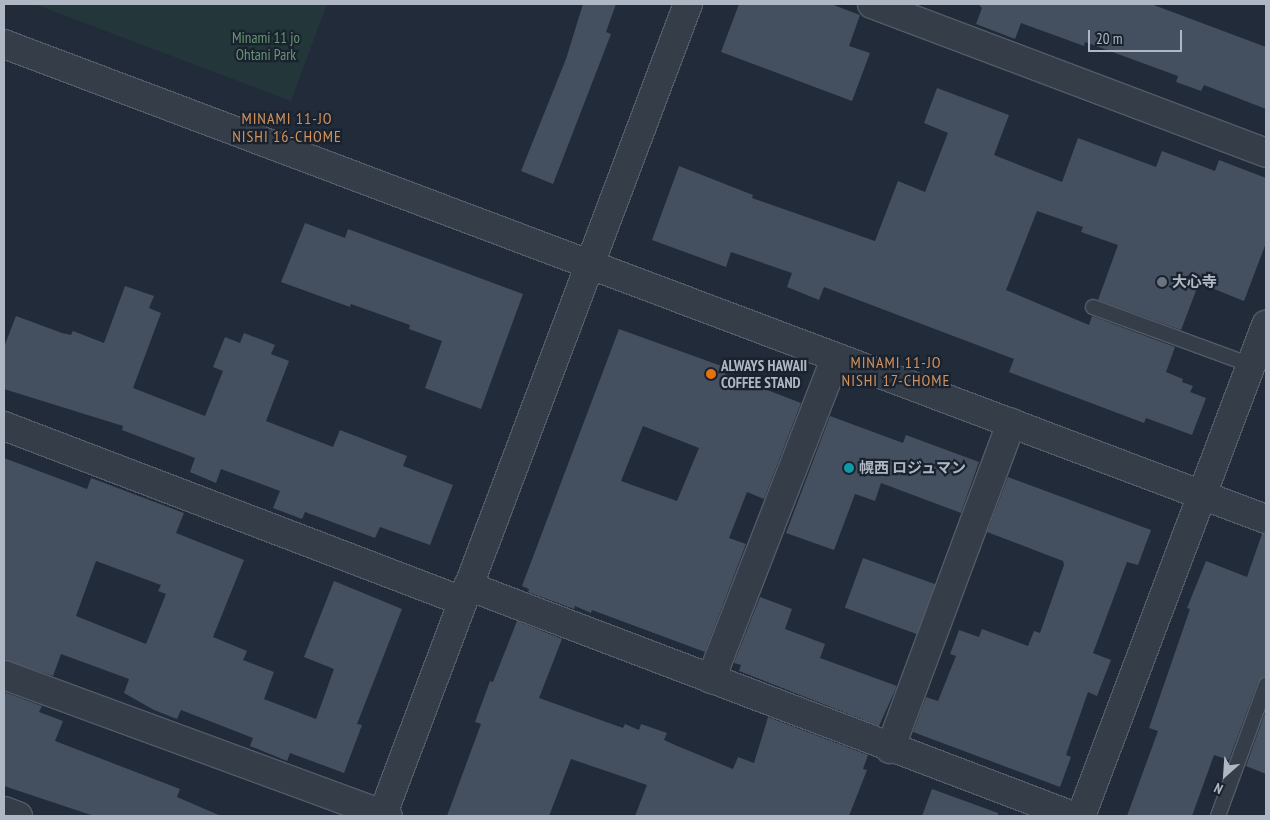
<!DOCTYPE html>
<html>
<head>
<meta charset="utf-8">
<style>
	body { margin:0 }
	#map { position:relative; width:1270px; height:820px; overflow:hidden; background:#212b39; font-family:"PT Sans Narrow","Noto Sans JP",sans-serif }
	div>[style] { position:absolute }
	.green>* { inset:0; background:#23373a }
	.building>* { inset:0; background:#445060; transform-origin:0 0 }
	.roads { filter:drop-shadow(1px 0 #525a67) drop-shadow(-1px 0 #525a67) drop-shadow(0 1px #525a67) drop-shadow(0 -1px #525a67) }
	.service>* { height:14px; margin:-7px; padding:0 7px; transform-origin:7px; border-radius:7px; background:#353d49 }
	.minor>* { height:28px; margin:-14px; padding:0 14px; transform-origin:14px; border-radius:14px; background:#353d49 }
	.tertiary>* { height:28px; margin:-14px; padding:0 14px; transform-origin:14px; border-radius:14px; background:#353d49 }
	.dots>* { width:14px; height:14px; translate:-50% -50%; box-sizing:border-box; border:2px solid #1a222e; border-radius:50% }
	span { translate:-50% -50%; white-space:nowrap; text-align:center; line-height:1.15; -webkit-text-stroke:4.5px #1a222e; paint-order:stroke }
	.park-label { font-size:15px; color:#679673 }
	.poi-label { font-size:15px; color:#afb7c5; font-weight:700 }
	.left { translate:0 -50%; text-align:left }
	.neighbourhood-label { font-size:16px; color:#d2925e; letter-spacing:1px }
	.frame { position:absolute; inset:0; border:5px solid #afb7c5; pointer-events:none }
	.north { position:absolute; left:1200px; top:750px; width:50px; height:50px; -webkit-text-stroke:4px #1a222e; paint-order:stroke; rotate:206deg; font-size:14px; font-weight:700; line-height:20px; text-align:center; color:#afb7c5 }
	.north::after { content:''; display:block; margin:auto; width:18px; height:22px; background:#afb7c5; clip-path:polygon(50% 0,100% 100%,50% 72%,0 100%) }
	.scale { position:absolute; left:1088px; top:30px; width:94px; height:22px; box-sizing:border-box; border:2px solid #afb7c5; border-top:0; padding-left:6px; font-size:15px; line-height:18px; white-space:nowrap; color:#afb7c5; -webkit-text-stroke:4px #1a222e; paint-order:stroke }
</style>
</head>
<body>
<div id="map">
	<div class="green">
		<div style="clip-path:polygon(34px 4px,327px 4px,291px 101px)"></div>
	</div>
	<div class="building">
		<div style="clip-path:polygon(583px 4px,616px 4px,606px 32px,611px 34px,553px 184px,521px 171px,566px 59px)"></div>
		<div style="clip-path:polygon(739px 4px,831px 4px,860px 15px,849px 46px,870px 53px,852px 101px,721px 52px)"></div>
		<div style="clip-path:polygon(978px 4px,1151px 4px,1266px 47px,1266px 109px,1204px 85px,1201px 91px,1176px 82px,1178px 76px,1085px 42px,1084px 46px,1021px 23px,1015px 39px,976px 24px,982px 8px)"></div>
		<div style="clip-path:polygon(937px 88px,1009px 115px,994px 155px,1062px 182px,1078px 138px,1156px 167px,1162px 151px,1215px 171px,1219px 160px,1266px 178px,1266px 243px,1244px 301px,1199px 283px,1181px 330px,1098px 300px,1118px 245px,1081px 232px,1083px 227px,1037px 211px,1006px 290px,1089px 325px,1092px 316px,1175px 347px,1166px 372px,1183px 379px,1182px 382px,1193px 386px,1190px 392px,1206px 398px,1192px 435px,1146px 418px,1144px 423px,1009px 372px,1014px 359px,824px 287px,819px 300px,787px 287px,792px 273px,731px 252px,726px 267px,652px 240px,679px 166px,753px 195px,752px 198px,875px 241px,898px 181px,925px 192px,948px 133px,924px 123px)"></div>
		<div style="clip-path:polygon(305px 223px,345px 238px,348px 229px,523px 294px,481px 409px,425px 388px,442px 341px,409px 329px,410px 325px,351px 304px,350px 307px,281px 282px)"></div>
		<div style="clip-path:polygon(125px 286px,154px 296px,149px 308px,161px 313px,133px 388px,205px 416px,223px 371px,213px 367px,225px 337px,240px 343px,244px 333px,275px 345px,271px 354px,289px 361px,266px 421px,333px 447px,340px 430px,407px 456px,403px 466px,453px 485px,430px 545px,380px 527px,375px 538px,305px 512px,302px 519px,273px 508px,280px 491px,221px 469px,216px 483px,190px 472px,195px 458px,122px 430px,123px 426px,4px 389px,4px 347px,16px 316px,62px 333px,71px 335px,73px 331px,104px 343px)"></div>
		<div style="clip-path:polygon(evenodd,619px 329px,727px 368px,725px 374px,801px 403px,764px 499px,747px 492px,729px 538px,746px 544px,705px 652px,592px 610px,591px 613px,575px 606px,574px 609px,528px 592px,529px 589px,522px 586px,619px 329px,643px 426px,699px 448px,677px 501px,621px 481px,643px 426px)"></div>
		<div style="clip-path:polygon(830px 416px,903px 443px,906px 435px,979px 462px,961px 513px,881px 483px,875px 501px,855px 494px,834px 550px,786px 533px)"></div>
		<div style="clip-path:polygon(evenodd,4px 458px,87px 489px,91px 478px,184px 513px,176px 533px,244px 560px,213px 637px,247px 651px,243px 660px,274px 672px,264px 699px,316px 719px,334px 669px,304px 657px,334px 581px,402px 609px,357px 724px,362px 725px,344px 773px,290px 753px,287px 761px,250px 746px,253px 738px,181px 710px,177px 719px,154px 710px,124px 693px,129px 679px,61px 654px,53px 676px,4px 660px,4px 458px,96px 561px,161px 585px,158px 591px,166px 594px,146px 644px,76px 616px,96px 561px)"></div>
		<div style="clip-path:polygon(1008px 477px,1151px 530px,1138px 565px,1127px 562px,1093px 653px,1111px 660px,1097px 696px,1088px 692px,1066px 755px,1071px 757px,1060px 787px,913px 732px,926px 697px,938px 701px,956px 656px,950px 654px,959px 630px,979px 637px,982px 629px,1028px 646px,1034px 631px,1040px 633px,1064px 565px,1063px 561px,987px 532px)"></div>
		<div style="clip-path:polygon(1262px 534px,1266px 534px,1266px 676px,1258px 682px,1229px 760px,1214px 755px,1192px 816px,1127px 816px,1158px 731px,1149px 728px,1190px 609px,1187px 608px,1206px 561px,1247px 577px)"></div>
		<div style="left:863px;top:558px;width:77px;height:53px;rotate:20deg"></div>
		<div style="clip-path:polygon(760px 597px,792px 609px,785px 629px,825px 644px,820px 658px,897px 686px,879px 726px,739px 671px,741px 665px,734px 663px)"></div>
		<div style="clip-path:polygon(517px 621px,562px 639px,539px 698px,623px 728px,625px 724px,639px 730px,641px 724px,667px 733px,664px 740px,675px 745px,733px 769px,738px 757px,754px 763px,768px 717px,868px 755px,863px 769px,867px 770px,849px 816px,635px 816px,647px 785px,571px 759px,549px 816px,447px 816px,481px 724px,475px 722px,490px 681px,493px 682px)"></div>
		<div style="clip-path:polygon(4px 692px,42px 706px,39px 712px,63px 721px,55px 741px,180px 789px,177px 797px,221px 816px,94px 816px,4px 786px)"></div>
		<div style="clip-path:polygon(1266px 710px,1266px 774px,1246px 766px)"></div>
		<div style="clip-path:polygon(932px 789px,998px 813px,998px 816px,922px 816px)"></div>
	</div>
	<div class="roads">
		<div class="service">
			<div style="left:1093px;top:307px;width:168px;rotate:20.2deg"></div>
			<div style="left:1218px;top:816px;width:140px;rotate:-69.9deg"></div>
		</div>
		<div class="minor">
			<div style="left:872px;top:4px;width:421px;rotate:20.7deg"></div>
			<div style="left:4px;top:426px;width:490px;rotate:20.9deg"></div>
			<div style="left:468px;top:586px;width:647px;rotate:20.82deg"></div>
			<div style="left:4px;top:675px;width:409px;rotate:20.2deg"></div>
			<div style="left:711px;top:679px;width:345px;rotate:-68.8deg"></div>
			<div style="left:890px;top:749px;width:348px;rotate:-69.6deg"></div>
			<div style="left:4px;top:811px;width:15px;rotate:20deg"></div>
			<div style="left:1081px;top:816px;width:525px;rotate:-69.35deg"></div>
		</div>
		<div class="tertiary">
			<div style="left:4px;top:44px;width:1348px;rotate:20.63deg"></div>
			<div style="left:382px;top:816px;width:868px;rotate:-69.35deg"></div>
		</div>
	</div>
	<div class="dots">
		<div style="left:1162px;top:282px;background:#6b7280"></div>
		<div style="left:711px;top:374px;background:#e8710a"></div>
		<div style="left:849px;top:468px;background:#0f9aa8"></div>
	</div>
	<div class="park-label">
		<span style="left:266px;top:46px">Minami 11 jo<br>Ohtani Park</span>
	</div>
	<div class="poi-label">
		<span class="left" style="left:1172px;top:282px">大心寺</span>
		<span class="left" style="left:721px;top:374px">ALWAYS HAWAII<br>COFFEE STAND</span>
		<span class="left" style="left:859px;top:468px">幌西 ロジュマン</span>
	</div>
	<div class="neighbourhood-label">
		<span style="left:287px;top:127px">MINAMI 11-JO<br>NISHI 16-CHOME</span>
		<span style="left:896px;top:371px">MINAMI 11-JO<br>NISHI 17-CHOME</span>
	</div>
	<div class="frame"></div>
	<div class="north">N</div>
	<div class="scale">20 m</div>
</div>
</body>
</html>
